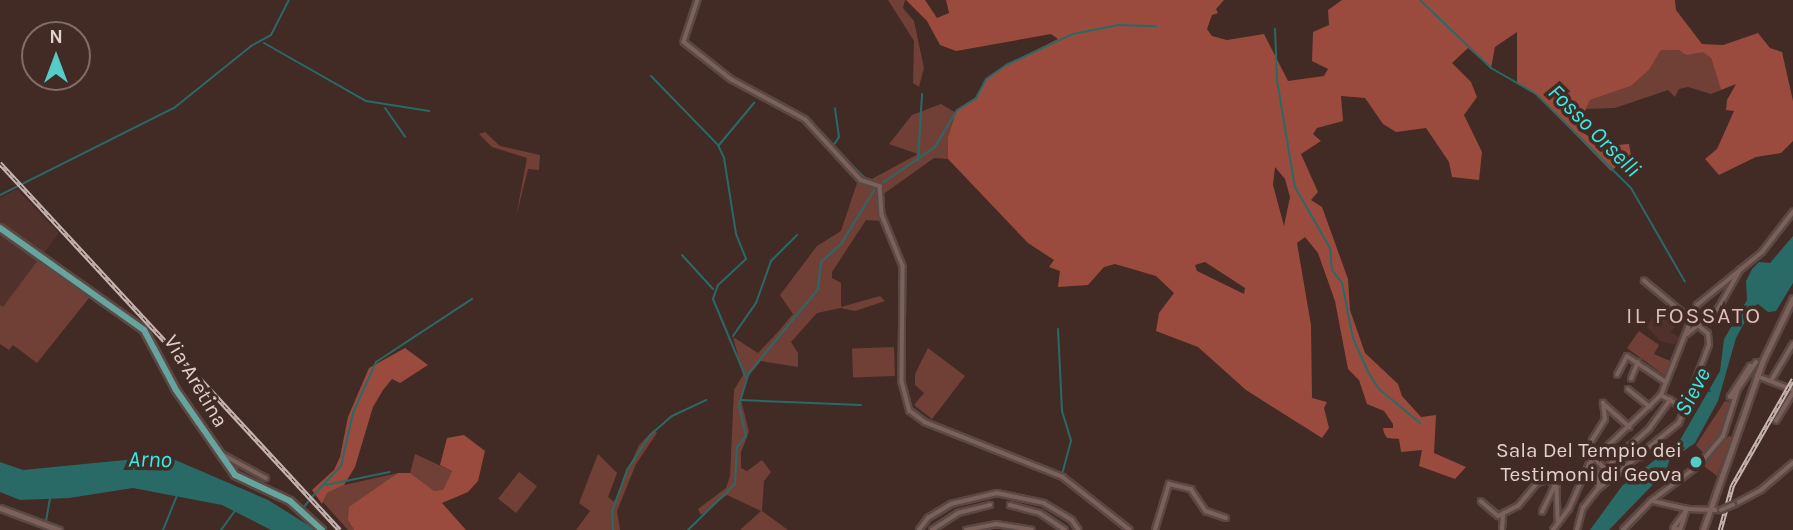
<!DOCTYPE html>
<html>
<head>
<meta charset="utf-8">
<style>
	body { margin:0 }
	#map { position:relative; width:1793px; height:530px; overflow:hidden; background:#422a25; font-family:Karla,sans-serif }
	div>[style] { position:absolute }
	.built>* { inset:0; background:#50312b }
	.green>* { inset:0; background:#704037; transform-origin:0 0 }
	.forest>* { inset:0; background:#9b4b3d }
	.water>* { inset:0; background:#296a67 }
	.stream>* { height:2px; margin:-1px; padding:0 1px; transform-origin:1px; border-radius:1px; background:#296a67 }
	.roads { filter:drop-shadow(2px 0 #5b4844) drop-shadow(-2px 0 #5b4844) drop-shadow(0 2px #5b4844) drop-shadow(0 -2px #5b4844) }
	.street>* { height:3.5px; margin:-1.75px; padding:0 1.75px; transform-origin:1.75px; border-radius:1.75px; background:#7c615b }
	.secondary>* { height:5px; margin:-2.5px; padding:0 2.5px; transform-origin:2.5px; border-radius:2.5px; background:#7c615b }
	.primary>* { height:6px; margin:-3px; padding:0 3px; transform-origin:3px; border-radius:3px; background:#66a49e }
	.rail>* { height:4.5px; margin-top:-2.25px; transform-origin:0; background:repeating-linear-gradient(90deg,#422a25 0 5px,#c7b5b2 0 10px); box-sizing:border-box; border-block:2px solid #c7b5b2 }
	.bridges { filter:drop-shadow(2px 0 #5b4844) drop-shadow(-2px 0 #5b4844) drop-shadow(0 2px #5b4844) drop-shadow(0 -2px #5b4844) }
	.street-bridge>* { height:3.5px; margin:-1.75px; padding:0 1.75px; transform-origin:1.75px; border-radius:1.75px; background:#7c615b }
	.dots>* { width:19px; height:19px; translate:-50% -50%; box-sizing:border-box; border:4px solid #422a25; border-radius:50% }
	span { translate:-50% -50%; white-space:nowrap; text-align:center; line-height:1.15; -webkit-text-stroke:7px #422a25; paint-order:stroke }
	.street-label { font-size:21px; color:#e2d2cf }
	.poi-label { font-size:21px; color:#e2d2cf }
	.right { translate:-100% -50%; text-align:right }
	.water-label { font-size:23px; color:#33eee8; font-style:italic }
	.neighbourhood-label { font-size:23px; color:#debfb8; letter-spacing:2px }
	.north { position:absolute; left:21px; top:21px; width:70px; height:70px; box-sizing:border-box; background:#422a25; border:2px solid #826d69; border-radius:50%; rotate:0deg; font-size:19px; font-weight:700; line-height:28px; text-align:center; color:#e2d2cf }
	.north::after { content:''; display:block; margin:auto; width:24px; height:32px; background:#54cdc8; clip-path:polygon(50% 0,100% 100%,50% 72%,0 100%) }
</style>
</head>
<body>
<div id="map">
	<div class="built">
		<div style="clip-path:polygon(17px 189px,59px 233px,41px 257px,0 226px,0 198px)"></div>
		<div style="clip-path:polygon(0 231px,38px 260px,3px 308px,0 305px)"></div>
		<div style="clip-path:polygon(1664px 305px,1681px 321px,1670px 332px,1679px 337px,1675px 345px,1660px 341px,1646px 326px)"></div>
	</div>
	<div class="green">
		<div style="clip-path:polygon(888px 0,905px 0,903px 8px,914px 21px,924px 68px,919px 87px,913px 83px,914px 41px)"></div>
		<div style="clip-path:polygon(1671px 49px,1703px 51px,1711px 58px,1721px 90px,1711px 94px,1688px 87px,1679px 89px,1675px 97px,1668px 90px,1615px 108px,1586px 109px,1590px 100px,1631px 86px,1649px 70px,1661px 50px)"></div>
		<div style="clip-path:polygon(941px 104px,958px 114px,948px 137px,948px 159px,934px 158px,882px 195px,883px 221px,866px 220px,832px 272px,832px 278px,841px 283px,841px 307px,880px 296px,885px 301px,855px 311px,841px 308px,817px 313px,791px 342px,798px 353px,798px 367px,761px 361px,746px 379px,741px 400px,749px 432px,741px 452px,741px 468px,747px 471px,762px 460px,771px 472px,764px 481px,762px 511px,788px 530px,740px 530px,761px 511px,727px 495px,701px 515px,698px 509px,726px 488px,730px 476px,734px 390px,743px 375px,733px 337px,758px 353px,777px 333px,793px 314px,780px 295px,817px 246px,841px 231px,859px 177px,868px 181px,918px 154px,889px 144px,912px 115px)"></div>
		<div style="clip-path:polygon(485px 132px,500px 146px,540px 155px,539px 170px,528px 169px,516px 217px,527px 158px,492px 147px,479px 134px)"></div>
		<div style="clip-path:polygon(38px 260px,89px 298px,37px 363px,13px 345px,9px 350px,0 344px,0 305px,3px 307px)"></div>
		<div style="clip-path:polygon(1639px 331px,1659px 345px,1654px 354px,1670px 361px,1664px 375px,1627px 348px)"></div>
		<div style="left:894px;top:347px;width:29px;height:42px;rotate:88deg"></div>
		<div style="clip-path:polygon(928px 348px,965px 376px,932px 419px,914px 405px,924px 393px,915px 385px,915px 374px)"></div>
		<div style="clip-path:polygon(1725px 401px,1733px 403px,1723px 436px,1706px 456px,1696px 445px)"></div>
		<div style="clip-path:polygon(654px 430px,657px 433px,636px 464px,617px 511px,620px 530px,576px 530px,590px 511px,579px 503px,598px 454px,617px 473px,608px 497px,614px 502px,639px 445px)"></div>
		<div style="clip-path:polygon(1729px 436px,1732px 437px,1717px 476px,1704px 466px)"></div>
		<div style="clip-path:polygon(415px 454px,452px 471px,443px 490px,434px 492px,410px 473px)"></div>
		<div style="left:519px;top:472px;width:23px;height:34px;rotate:38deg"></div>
		<div style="clip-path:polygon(398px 473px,361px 502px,348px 520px,354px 530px,348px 530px,323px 502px,327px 493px,344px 485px)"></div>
	</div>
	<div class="forest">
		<div style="clip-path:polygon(evenodd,906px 0,925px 0,937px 18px,949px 13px,946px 0,1224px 0,1216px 9px,1218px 13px,1212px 15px,1207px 29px,1212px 36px,1227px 40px,1264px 34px,1288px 81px,1324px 76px,1328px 69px,1312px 61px,1313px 32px,1329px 25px,1328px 10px,1342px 0,1675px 0,1676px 10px,1702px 44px,1723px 45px,1758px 33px,1770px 48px,1782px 52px,1793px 101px,1793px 141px,1781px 153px,1756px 157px,1719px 175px,1705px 159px,1717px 149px,1734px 111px,1726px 110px,1727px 100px,1736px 84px,1721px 90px,1711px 58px,1703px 52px,1686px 55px,1679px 50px,1661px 50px,1649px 70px,1631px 86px,1590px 100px,1586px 109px,1578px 130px,1606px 146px,1629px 144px,1631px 155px,1611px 171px,1536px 94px,1517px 84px,1517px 32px,1495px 47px,1491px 68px,1468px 48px,1452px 63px,1471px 82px,1477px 97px,1464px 115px,1482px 152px,1479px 180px,1452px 177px,1449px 162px,1426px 128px,1396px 132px,1383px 124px,1365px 98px,1341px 96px,1343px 121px,1317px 128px,1313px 134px,1321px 141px,1301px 154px,1318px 192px,1311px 200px,1322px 207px,1348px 279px,1350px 310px,1365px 353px,1398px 384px,1402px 396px,1421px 417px,1436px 415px,1434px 453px,1466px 467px,1455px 479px,1419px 466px,1422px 450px,1401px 452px,1399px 439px,1387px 438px,1384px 433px,1383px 428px,1393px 428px,1393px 424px,1384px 411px,1367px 404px,1359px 380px,1348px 369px,1335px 301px,1318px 253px,1305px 237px,1297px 243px,1311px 325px,1312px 398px,1327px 402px,1324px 408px,1329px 428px,1322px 438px,1246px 390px,1198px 347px,1156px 331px,1159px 313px,1174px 293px,1156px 276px,1115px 264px,1104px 267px,1088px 285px,1058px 287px,1060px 271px,1049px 267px,1054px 260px,1028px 243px,948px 159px,948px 137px,957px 110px,976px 98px,986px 79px,1006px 65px,1058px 39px,1051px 34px,956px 51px,940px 45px,927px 21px,906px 0,1275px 167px,1285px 179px,1290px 197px,1284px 226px,1273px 185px,1275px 167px,906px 0,1205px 262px,1245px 288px,1244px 294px,1197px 271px,1195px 265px,1205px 262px)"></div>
		<div style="clip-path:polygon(405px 348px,428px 365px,400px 383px,392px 379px,383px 390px,373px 407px,355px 467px,344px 485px,327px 493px,322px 504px,312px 490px,334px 470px,340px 457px,348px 417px,369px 368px)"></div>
		<div style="clip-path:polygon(464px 435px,485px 451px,478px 481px,468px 492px,442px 503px,466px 530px,354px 530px,348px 520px,349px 507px,398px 473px,410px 473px,434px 491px,443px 490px,452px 471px,440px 465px,447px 438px)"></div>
	</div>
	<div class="water">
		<div style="clip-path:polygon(1793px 236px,1793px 283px,1776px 311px,1768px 312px,1758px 304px,1753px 307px,1736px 338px,1718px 401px,1695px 443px,1669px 461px,1666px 471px,1609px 530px,1590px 530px,1622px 486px,1680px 440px,1720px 371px,1724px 339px,1747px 300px,1746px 281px,1752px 269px,1759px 262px,1770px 263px)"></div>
		<div style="clip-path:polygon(166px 456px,268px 500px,316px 530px,271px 530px,222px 505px,133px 488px,69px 498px,20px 500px,0 492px,0 462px,23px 470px)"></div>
	</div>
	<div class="stream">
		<div style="left:1420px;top:0;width:98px;rotate:43.8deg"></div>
		<div style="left:1491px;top:68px;width:52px;rotate:30deg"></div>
		<div style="left:1536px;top:94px;width:134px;rotate:44.7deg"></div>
		<div style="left:1631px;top:188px;width:108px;rotate:60.1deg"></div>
		<div style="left:1275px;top:29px;width:51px;rotate:87.8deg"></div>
		<div style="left:1277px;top:80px;width:109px;rotate:80.5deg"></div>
		<div style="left:1295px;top:187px;width:70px;rotate:60.2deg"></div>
		<div style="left:1330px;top:248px;width:22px;rotate:85deg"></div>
		<div style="left:1332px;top:270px;width:16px;rotate:52deg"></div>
		<div style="left:1342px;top:283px;width:56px;rotate:78.7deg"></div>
		<div style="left:1353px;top:338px;width:35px;rotate:66deg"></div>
		<div style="left:1367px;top:370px;width:22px;rotate:58deg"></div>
		<div style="left:1379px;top:389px;width:53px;rotate:39.7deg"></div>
		<div style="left:264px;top:43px;width:117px;rotate:29.6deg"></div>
		<div style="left:366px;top:101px;width:64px;rotate:9deg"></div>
		<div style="left:651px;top:76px;width:96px;rotate:45.8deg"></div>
		<div style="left:718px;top:145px;width:14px;rotate:65deg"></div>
		<div style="left:724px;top:158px;width:77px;rotate:81deg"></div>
		<div style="left:736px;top:234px;width:27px;rotate:68deg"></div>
		<div style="left:746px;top:259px;width:38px;rotate:137deg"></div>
		<div style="left:718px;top:285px;width:15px;rotate:110deg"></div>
		<div style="left:713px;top:299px;width:86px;rotate:67.3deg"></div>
		<div style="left:385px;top:108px;width:35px;rotate:55deg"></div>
		<div style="left:719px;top:145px;width:55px;rotate:-50.2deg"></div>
		<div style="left:833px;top:146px;width:11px;rotate:-56deg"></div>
		<div style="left:839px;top:137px;width:29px;rotate:-98deg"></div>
		<div style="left:836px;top:150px;width:43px;rotate:44.1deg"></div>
		<div style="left:918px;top:160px;width:66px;rotate:-86.5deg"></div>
		<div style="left:881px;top:184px;width:65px;rotate:-34.4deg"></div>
		<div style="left:935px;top:147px;width:43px;rotate:-59.3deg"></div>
		<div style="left:957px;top:110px;width:22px;rotate:-32deg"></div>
		<div style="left:976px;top:98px;width:21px;rotate:-62deg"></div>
		<div style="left:986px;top:79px;width:24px;rotate:-35deg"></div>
		<div style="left:1006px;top:65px;width:74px;rotate:-24.8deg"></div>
		<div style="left:1073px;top:34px;width:46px;rotate:-11.3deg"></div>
		<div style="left:1118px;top:25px;width:38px;rotate:2deg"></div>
		<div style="left:0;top:195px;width:195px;rotate:-26.6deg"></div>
		<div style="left:174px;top:108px;width:99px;rotate:-38.8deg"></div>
		<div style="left:251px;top:46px;width:23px;rotate:-29deg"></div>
		<div style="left:271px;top:35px;width:39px;rotate:-63deg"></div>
		<div style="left:682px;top:255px;width:46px;rotate:47.6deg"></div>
		<div style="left:1058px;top:329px;width:82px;rotate:87.2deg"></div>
		<div style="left:1062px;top:411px;width:31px;rotate:73deg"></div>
		<div style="left:1071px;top:441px;width:34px;rotate:105deg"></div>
		<div style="left:733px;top:336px;width:40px;rotate:-55.1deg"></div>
		<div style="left:756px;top:303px;width:45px;rotate:-70.3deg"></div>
		<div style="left:771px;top:261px;width:37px;rotate:-45deg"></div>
		<div style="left:741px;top:400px;width:120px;rotate:2.4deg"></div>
		<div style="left:326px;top:485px;width:65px;rotate:-11.5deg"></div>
		<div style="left:311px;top:498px;width:44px;rotate:-46.8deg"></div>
		<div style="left:341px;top:466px;width:54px;rotate:-77.2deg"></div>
		<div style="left:353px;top:413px;width:56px;rotate:-65.7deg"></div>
		<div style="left:376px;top:362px;width:115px;rotate:-33.3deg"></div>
		<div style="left:303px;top:508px;width:8px;rotate:-50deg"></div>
		<div style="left:46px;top:521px;width:23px;rotate:-80deg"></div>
		<div style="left:163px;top:530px;width:38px;rotate:-68deg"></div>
		<div style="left:221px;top:530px;width:24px;rotate:-54deg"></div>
		<div style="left:613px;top:530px;width:18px;rotate:-93deg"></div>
		<div style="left:612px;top:512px;width:45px;rotate:-70.3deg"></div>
		<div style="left:627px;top:470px;width:42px;rotate:-56.7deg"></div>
		<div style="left:650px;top:435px;width:29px;rotate:-41deg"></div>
		<div style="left:672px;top:416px;width:38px;rotate:-25deg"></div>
		<div style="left:688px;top:530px;width:66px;rotate:-44.4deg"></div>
		<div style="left:735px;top:484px;width:37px;rotate:-87deg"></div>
		<div style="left:737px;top:447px;width:14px;rotate:-51deg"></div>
		<div style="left:746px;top:436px;width:32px;rotate:-103deg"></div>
		<div style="left:739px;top:405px;width:34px;rotate:-73deg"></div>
		<div style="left:749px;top:373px;width:109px;rotate:-50.6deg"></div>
		<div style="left:818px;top:289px;width:27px;rotate:-84deg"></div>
		<div style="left:821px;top:262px;width:27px;rotate:-42deg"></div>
		<div style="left:841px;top:244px;width:67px;rotate:-58.4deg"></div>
	</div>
	<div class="roads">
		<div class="street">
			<div style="left:698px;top:0;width:44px;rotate:108.4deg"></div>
			<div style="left:684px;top:42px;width:60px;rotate:38.2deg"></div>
			<div style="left:731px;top:79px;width:84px;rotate:28.4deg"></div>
			<div style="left:805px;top:119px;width:83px;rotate:47.4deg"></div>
			<div style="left:861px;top:180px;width:20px;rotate:18deg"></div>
			<div style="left:880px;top:186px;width:29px;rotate:86deg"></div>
			<div style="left:882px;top:215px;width:55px;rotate:67.6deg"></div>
			<div style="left:903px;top:266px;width:116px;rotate:90.5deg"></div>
			<div style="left:902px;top:382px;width:30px;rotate:75deg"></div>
			<div style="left:910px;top:411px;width:19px;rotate:36deg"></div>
			<div style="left:925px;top:422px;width:149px;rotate:21.7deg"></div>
			<div style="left:1063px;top:477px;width:85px;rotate:38.3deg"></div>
			<div style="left:1687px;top:334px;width:40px;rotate:-39deg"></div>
			<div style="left:1718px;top:309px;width:45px;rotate:-60.6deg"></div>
			<div style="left:1740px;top:270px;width:28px;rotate:-39deg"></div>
			<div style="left:1762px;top:252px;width:51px;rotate:-52.2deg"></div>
			<div style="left:1617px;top:375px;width:21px;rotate:-62deg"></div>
			<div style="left:1627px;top:356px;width:47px;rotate:33.7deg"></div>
			<div style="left:1757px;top:376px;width:39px;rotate:21deg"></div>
			<div style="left:1631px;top:379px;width:18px;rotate:-68deg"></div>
			<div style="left:1771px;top:381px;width:43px;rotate:-59.3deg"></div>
			<div style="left:1628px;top:389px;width:28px;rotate:39deg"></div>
			<div style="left:1661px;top:395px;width:29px;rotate:29deg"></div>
			<div style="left:1734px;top:398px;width:4px;rotate:-166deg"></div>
			<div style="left:1730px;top:397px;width:37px;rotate:-57deg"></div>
			<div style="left:1776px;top:421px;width:33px;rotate:-59deg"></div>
			<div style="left:1630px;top:445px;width:16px;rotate:50deg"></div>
			<div style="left:1586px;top:450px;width:36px;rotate:-58deg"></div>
			<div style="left:1605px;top:419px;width:16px;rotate:-97deg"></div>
			<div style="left:1603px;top:403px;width:36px;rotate:42deg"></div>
			<div style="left:222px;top:454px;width:50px;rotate:28.6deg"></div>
			<div style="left:1595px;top:458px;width:13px;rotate:48deg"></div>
			<div style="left:1598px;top:487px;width:14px;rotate:-82deg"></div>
			<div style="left:1600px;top:473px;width:66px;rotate:-41.9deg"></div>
			<div style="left:1649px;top:429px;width:36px;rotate:-54deg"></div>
			<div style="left:1481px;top:501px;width:23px;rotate:41deg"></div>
			<div style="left:1498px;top:516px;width:22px;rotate:-27deg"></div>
			<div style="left:1518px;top:506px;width:30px;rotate:-50deg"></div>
			<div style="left:1537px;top:483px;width:12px;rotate:-14deg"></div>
			<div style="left:1549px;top:480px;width:11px;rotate:41deg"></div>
			<div style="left:1557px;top:487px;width:36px;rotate:88deg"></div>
			<div style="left:1653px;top:501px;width:35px;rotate:13deg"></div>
			<div style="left:1687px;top:509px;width:34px;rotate:2deg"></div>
			<div style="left:1010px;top:505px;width:31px;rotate:15deg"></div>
			<div style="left:1040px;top:513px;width:30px;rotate:34deg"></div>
			<div style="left:1733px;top:505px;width:32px;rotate:-28deg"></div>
			<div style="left:1761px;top:490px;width:42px;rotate:-40.2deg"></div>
			<div style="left:1542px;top:512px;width:30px;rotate:-64deg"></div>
			<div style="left:1685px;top:513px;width:19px;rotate:126deg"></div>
			<div style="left:1674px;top:528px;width:6px;rotate:18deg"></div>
			<div style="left:1680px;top:530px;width:22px;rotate:-72deg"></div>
			<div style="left:919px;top:530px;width:15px;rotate:-53deg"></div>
			<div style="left:928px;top:518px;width:27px;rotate:-31deg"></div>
			<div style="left:951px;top:504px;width:47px;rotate:-13.4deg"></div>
			<div style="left:997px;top:493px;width:48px;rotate:12deg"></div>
			<div style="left:1044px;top:503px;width:33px;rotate:31deg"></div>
			<div style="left:1072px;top:520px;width:12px;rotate:55deg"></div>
			<div style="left:932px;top:530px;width:31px;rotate:-33deg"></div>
			<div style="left:958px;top:513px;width:33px;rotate:-14deg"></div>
			<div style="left:966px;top:530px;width:31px;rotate:-11deg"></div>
			<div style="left:996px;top:524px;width:36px;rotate:9deg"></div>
			<div style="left:1155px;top:530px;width:48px;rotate:-73.1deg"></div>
			<div style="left:1169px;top:484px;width:23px;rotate:13deg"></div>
			<div style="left:1191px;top:489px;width:27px;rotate:56deg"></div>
			<div style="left:1206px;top:511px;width:21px;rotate:19deg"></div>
			<div style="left:1502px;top:530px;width:16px;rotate:-86deg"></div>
			<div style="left:1553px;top:530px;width:26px;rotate:-53deg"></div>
			<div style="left:1569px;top:509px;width:49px;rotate:-66deg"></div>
			<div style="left:1589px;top:464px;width:100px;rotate:-43.8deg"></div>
			<div style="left:1661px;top:395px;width:97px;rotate:-68.2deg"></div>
			<div style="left:1697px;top:305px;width:55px;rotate:-39.1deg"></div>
			<div style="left:1577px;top:530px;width:23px;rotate:-75deg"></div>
			<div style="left:1583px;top:508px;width:24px;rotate:-52deg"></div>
			<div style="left:1598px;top:489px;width:104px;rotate:-39.2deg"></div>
			<div style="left:1679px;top:423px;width:84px;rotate:-69deg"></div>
			<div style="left:1709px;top:345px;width:11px;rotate:-95deg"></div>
			<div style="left:1708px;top:334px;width:83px;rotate:-140.4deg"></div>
			<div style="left:1623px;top:530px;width:40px;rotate:-46deg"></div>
			<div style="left:1651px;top:501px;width:59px;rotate:-36.7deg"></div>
			<div style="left:1698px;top:466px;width:39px;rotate:-50deg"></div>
			<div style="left:1723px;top:436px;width:49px;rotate:-72.3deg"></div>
			<div style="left:1738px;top:389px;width:32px;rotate:-56deg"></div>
		</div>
		<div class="secondary">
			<div style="left:0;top:508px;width:63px;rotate:20.4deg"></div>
			<div style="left:1703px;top:530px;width:178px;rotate:-70.6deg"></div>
			<div style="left:1762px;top:362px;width:71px;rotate:-64.2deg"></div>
		</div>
		<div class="primary">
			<div style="left:0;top:228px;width:176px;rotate:35.3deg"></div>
			<div style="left:144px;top:330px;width:68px;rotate:61.9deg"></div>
			<div style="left:176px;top:390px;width:103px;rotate:55.2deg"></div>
			<div style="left:235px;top:475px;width:61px;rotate:25.3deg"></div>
			<div style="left:290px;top:501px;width:43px;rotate:42.2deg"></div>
		</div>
	</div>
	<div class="rail">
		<div style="left:0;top:163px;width:500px;rotate:47.19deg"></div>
		<div style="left:1720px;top:530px;width:46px;rotate:-74.7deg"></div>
		<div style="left:1732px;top:486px;width:123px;rotate:-60.3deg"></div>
	</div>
	<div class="bridges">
		<div class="street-bridge">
			<div style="left:1721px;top:510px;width:13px;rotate:-23deg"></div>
		</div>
	</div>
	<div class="dots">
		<div style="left:1696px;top:462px;background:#54cdc8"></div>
	</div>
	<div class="street-label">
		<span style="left:196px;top:381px;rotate:59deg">Via Aretina</span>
	</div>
	<div class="poi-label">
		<span class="right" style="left:1682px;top:462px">Sala Del Tempio dei<br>Testimoni di Geova</span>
	</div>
	<div class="water-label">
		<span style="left:1594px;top:131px;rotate:45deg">Fosso Orselli</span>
		<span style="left:1693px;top:392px;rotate:-62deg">Sieve</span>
		<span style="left:150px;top:460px;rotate:1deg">Arno</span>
	</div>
	<div class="neighbourhood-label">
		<span style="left:1694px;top:316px">IL FOSSATO</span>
	</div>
	<div class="north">N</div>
</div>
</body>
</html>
